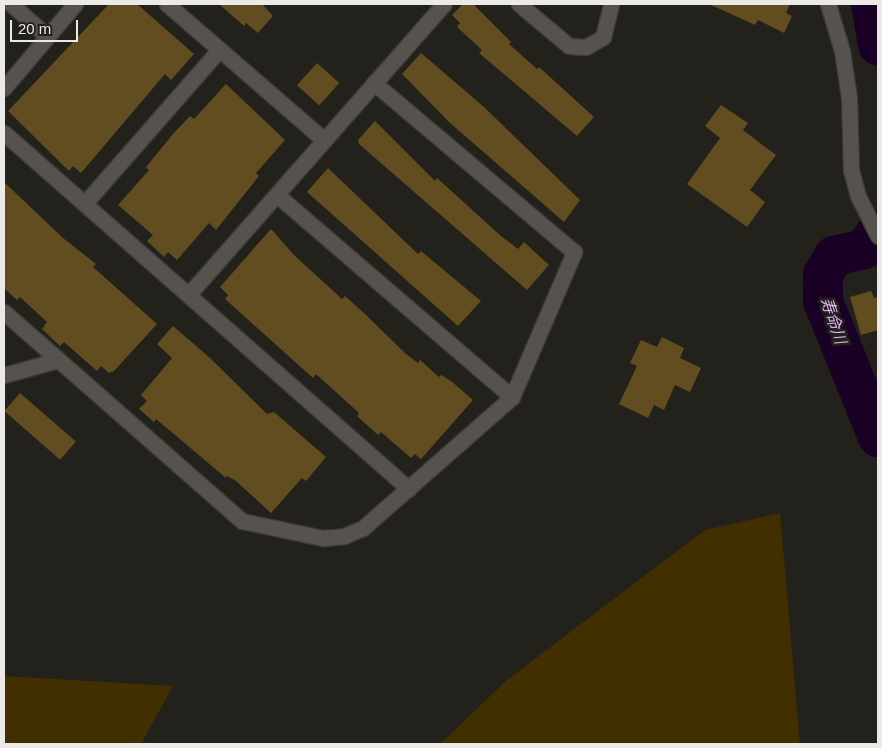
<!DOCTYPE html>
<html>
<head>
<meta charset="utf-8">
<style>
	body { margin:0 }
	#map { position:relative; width:882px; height:748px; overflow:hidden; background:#23211c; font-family:Helvetica,"Noto Sans JP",sans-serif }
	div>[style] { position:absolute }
	.green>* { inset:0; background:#422f00 }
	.river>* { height:40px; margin:-20px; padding:0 20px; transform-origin:20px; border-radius:20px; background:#1a0024 }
	.building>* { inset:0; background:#614d20; transform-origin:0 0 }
	.roads { filter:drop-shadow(1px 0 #3d3b38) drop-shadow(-1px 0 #3d3b38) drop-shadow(0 1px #3d3b38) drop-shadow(0 -1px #3d3b38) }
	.street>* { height:15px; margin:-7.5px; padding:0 7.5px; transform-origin:7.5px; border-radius:7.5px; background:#56534e }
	span { translate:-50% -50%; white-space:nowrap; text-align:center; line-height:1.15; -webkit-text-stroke:5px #23211c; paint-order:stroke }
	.water-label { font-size:16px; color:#e5b0f9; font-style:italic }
	.frame { position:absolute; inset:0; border:5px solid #eceae7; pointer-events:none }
	.scale { position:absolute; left:10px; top:20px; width:68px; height:22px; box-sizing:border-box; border:2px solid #eceae7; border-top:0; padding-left:6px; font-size:15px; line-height:18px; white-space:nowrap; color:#eceae7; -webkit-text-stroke:4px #23211c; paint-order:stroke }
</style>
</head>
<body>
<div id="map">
	<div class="green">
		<div style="clip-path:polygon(780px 513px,800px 744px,440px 744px,507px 680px,705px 530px)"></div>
		<div style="clip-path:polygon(4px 676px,173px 686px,141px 744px,4px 744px)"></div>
	</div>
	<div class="river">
		<div style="left:871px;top:4px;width:42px;rotate:80.3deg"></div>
		<div style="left:878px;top:230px;width:24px;rotate:126deg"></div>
		<div style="left:864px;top:249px;width:31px;rotate:167deg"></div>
		<div style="left:834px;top:256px;width:22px;rotate:120deg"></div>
		<div style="left:823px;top:275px;width:26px;rotate:90deg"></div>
		<div style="left:823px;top:301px;width:147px;rotate:68deg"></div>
	</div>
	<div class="building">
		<div style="clip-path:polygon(109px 4px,137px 4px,194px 54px,171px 80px,165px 74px,81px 173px,73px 166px,69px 171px,8px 111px)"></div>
		<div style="clip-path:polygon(219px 4px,262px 4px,273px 16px,258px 33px,246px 23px,244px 26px)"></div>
		<div style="clip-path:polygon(463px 4px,473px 4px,511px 42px,509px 44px,537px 69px,539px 67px,594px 117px,577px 136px,479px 53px,482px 50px,457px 27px,460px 23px,452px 15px)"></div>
		<div style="clip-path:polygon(709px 4px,790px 4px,786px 13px,792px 16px,784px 33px,758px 20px,755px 25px)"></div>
		<div style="clip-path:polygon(421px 53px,484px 107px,580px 200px,564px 222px,449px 122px,402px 74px)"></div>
		<div style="left:317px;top:63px;width:30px;height:30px;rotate:42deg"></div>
		<div style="clip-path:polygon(226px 84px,285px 140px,256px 173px,259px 176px,216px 230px,209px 223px,177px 260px,168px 252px,164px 257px,147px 241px,153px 235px,118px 205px,149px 170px,146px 167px,173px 134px,190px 116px,194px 119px)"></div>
		<div style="clip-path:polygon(721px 105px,748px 123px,743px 130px,776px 155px,750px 190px,765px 202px,747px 227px,687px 184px,720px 138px,705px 126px)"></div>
		<div style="clip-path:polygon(375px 121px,435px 181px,437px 178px,501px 236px,518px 249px,524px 242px,549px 265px,527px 290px,359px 144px,358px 140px)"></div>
		<div style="clip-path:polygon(328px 168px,418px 254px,421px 251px,481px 301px,458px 326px,307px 192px)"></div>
		<div style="clip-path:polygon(4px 182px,63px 238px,96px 264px,93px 267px,157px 324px,114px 371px,109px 373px,101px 366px,97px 371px,64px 342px,60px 346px,42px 329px,47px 322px,20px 297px,17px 300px,4px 288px)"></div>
		<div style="clip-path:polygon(271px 229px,294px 255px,342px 299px,345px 296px,365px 314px,406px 354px,418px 363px,420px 360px,439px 377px,441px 375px,451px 381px,473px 400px,421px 459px,415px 454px,411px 458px,381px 432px,378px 435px,357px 416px,359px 413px,316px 374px,313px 378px,225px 299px,228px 295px,220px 287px)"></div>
		<div style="clip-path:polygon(871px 291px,874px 298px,878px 297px,878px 330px,861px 335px,850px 297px)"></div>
		<div style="clip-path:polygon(173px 326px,210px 358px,267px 414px,274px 412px,326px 457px,306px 481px,302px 478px,271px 513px,236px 481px,227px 476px,226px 478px,156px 419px,154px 422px,139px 409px,147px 401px,141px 395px,172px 358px,157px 344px)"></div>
		<div style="clip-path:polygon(662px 337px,684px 348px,680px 358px,701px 368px,690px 392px,675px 385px,664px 410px,654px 405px,648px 418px,619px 404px,637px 366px,630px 363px,641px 340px,657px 347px)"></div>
		<div style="left:20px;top:393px;width:74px;height:24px;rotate:41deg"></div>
	</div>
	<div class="roads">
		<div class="street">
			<div style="left:11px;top:4px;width:48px;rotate:41.6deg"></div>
			<div style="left:167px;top:4px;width:206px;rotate:40.9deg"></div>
			<div style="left:519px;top:4px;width:65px;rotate:40deg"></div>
			<div style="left:569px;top:46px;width:17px;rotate:3deg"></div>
			<div style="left:586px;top:47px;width:20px;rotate:-30deg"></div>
			<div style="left:603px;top:37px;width:34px;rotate:-76deg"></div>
			<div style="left:828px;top:4px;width:49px;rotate:73.4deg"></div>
			<div style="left:842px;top:51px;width:48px;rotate:81.5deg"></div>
			<div style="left:849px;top:98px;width:72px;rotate:88.4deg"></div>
			<div style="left:851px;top:170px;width:27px;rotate:75deg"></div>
			<div style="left:858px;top:196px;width:45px;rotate:63.4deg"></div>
			<div style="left:4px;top:88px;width:110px;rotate:-49.8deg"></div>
			<div style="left:4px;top:133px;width:539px;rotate:41.32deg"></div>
			<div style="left:277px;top:195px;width:310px;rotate:40.7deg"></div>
			<div style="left:85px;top:203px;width:203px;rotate:-48.8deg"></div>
			<div style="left:189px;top:294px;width:386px;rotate:-48.7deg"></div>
			<div style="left:4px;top:312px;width:317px;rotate:41.3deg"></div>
			<div style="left:242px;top:521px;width:83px;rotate:11.9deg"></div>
			<div style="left:323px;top:538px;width:21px;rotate:-5deg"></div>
			<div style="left:344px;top:536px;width:21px;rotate:-23deg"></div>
			<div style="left:363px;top:528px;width:198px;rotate:-41.3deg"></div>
			<div style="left:512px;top:397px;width:158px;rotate:-66.8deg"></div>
			<div style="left:574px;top:252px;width:262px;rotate:-139.8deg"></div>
			<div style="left:4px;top:375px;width:56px;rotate:-15.5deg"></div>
		</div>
	</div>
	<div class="water-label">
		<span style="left:833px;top:321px;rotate:71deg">寿命川</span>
	</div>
	<div class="frame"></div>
	<div class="scale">20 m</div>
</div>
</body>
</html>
